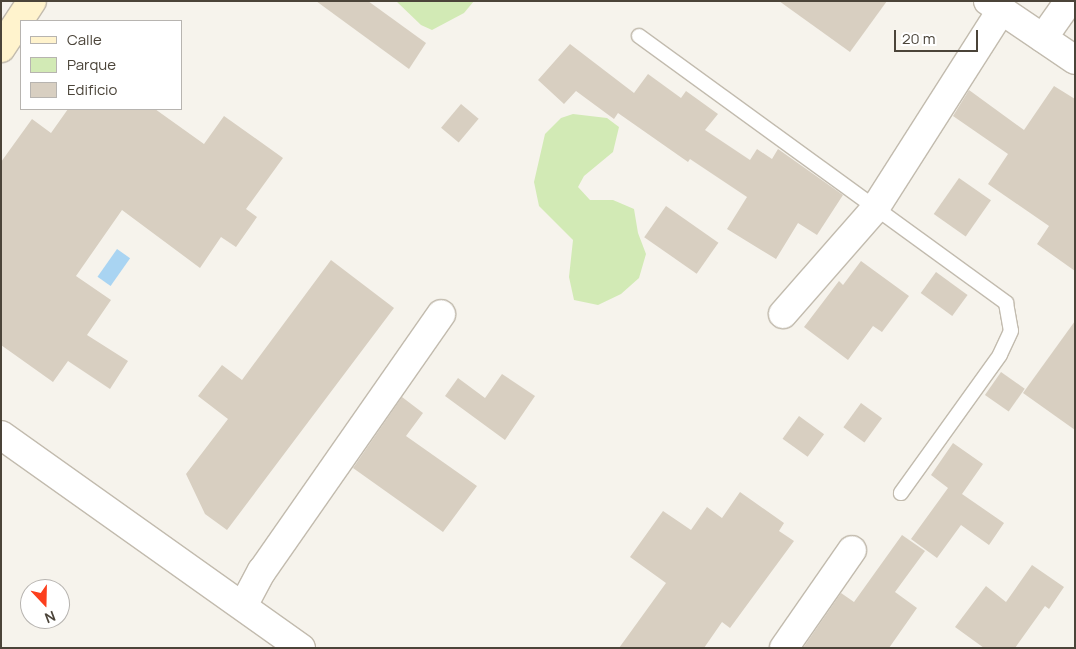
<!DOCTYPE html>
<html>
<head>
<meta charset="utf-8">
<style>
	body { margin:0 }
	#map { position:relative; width:1076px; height:649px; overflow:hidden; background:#f6f3ec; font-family:Manrope,sans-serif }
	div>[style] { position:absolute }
	.green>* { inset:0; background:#d2eab5 }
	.water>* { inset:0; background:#a9d4f2; transform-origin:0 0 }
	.building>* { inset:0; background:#d8cfc1; transform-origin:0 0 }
	.roads { filter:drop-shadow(1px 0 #c2bbae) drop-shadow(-1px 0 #c2bbae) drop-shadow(0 1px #c2bbae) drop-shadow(0 -1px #c2bbae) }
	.lane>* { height:14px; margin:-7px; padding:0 7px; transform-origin:7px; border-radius:7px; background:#fff }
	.street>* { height:28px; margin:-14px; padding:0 14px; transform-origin:14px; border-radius:14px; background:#fff }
	.secondary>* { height:28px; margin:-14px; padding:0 14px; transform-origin:14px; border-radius:14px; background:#fff3cd }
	span { translate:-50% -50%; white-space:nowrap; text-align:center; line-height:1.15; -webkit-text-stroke:4.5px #fff; paint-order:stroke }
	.frame { position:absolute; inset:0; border:2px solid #4b4439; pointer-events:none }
	.legend { position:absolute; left:20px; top:20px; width:162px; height:90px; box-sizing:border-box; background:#fff; border:1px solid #b7b4b0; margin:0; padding:6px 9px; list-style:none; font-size:15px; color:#4b4439 }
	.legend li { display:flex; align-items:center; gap:10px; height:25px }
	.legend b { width:25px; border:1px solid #b7b4b0 }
	.north { position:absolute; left:20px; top:579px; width:50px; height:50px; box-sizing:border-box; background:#fff; border:1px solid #b7b4b0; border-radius:50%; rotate:159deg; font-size:14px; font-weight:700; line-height:20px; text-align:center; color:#4b4439 }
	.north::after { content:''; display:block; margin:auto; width:18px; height:22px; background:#fc3f1d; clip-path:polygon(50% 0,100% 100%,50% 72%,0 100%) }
	.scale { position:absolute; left:894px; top:30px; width:84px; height:22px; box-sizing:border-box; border:2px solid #4b4439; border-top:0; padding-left:6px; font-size:15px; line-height:18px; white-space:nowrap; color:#4b4439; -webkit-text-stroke:4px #fff; paint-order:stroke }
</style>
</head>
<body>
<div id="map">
	<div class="green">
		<div style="clip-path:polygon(396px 1px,474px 1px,464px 13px,432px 30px,421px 25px)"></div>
		<div style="clip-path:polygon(573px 114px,607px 118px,619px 127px,613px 152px,584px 176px,578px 187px,590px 200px,613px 200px,634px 209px,638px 233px,646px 254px,639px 278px,621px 294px,598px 305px,574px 300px,569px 277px,573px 240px,539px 206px,534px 182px,545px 134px,561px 118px)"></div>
	</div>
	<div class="water">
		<div style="left:117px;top:249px;width:16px;height:34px;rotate:35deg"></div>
	</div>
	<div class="building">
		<div style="clip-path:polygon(316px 1px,368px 1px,426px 43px,409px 69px)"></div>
		<div style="clip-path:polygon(779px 1px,887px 1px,850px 52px)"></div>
		<div style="clip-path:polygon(570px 44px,634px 93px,648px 74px,681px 98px,686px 91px,718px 114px,705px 130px,750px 160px,757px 149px,772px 159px,778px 149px,843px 195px,817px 235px,798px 223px,776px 259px,727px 229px,747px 197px,690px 159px,688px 162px,618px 113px,614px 119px,576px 91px,564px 104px,538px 80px)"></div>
		<div style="clip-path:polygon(1054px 86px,1075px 99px,1075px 271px,1037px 244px,1049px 226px,988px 184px,1008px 154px,953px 116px,969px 90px,1024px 130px)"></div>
		<div style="left:461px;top:104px;width:23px;height:31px;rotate:40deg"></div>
		<div style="clip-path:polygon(68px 109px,155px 109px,204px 144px,224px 116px,283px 158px,246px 209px,257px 217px,236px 247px,221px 237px,200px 268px,122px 210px,76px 276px,111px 300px,87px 335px,128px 361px,110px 389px,68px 361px,53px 382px,1px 345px,1px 162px,32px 119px,51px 133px)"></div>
		<div style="left:959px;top:178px;width:39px;height:44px;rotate:35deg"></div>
		<div style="left:666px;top:206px;width:64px;height:38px;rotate:35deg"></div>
		<div style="clip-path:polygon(331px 260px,394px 308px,227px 530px,205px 514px,186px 474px,228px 419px,198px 396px,222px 365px,242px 380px)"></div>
		<div style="clip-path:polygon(861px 261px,909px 296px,882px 332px,873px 326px,848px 360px,804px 327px,839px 281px,843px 285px)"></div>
		<div style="left:936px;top:272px;width:39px;height:26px;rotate:36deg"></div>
		<div style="clip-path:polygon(1075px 321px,1075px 430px,1023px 393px)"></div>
		<div style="left:1001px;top:372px;width:29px;height:28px;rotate:35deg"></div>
		<div style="clip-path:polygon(502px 374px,535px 396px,505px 440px,445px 396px,458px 378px,485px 398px)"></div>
		<div style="clip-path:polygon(402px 397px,423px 413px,406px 436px,477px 486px,443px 532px,353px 468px)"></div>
		<div style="left:861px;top:403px;width:26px;height:30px;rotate:36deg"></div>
		<div style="left:799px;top:416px;width:31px;height:28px;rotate:36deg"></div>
		<div style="clip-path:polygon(953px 443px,983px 464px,962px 494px,1004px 523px,989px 545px,961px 525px,937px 558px,911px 539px,948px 488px,931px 475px)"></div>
		<div style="clip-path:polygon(740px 492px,784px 523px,779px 531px,794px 541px,730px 628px,722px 622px,704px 648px,619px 648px,666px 583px,630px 557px,663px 511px,691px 530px,707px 507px,722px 518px)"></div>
		<div style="clip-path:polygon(902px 535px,925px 551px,895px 592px,917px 608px,889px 648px,803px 648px,841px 593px,854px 602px)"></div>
		<div style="clip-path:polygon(1032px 565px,1064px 587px,1049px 609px,1045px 606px,1015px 648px,984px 648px,955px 627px,986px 586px,1006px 602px)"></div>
	</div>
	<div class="roads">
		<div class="lane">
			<div style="left:639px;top:36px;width:454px;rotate:36deg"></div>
			<div style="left:1006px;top:303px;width:28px;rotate:80deg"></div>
			<div style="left:1011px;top:331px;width:26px;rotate:115deg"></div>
			<div style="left:1000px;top:355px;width:170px;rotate:125.7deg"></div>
		</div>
		<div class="street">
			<div style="left:988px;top:1px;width:105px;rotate:34.1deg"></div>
			<div style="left:1043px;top:38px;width:45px;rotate:-54.9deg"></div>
			<div style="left:783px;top:314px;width:138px;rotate:-48.8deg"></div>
			<div style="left:874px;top:210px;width:236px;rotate:-57.5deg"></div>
			<div style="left:1px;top:435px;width:368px;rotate:35.4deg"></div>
			<div style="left:243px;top:606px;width:40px;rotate:-62deg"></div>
			<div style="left:262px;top:571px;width:313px;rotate:-55.1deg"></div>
			<div style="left:784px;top:648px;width:119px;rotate:-55.2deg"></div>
		</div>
		<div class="secondary">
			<div style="left:1px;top:48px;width:56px;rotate:-56.6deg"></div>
		</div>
	</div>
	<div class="frame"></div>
	<ul class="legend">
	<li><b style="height:6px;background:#fff3cd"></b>Calle</li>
	<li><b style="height:14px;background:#d2eab5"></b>Parque</li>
	<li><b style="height:14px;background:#d8cfc1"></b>Edificio</li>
	</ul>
	<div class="north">N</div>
	<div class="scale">20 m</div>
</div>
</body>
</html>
